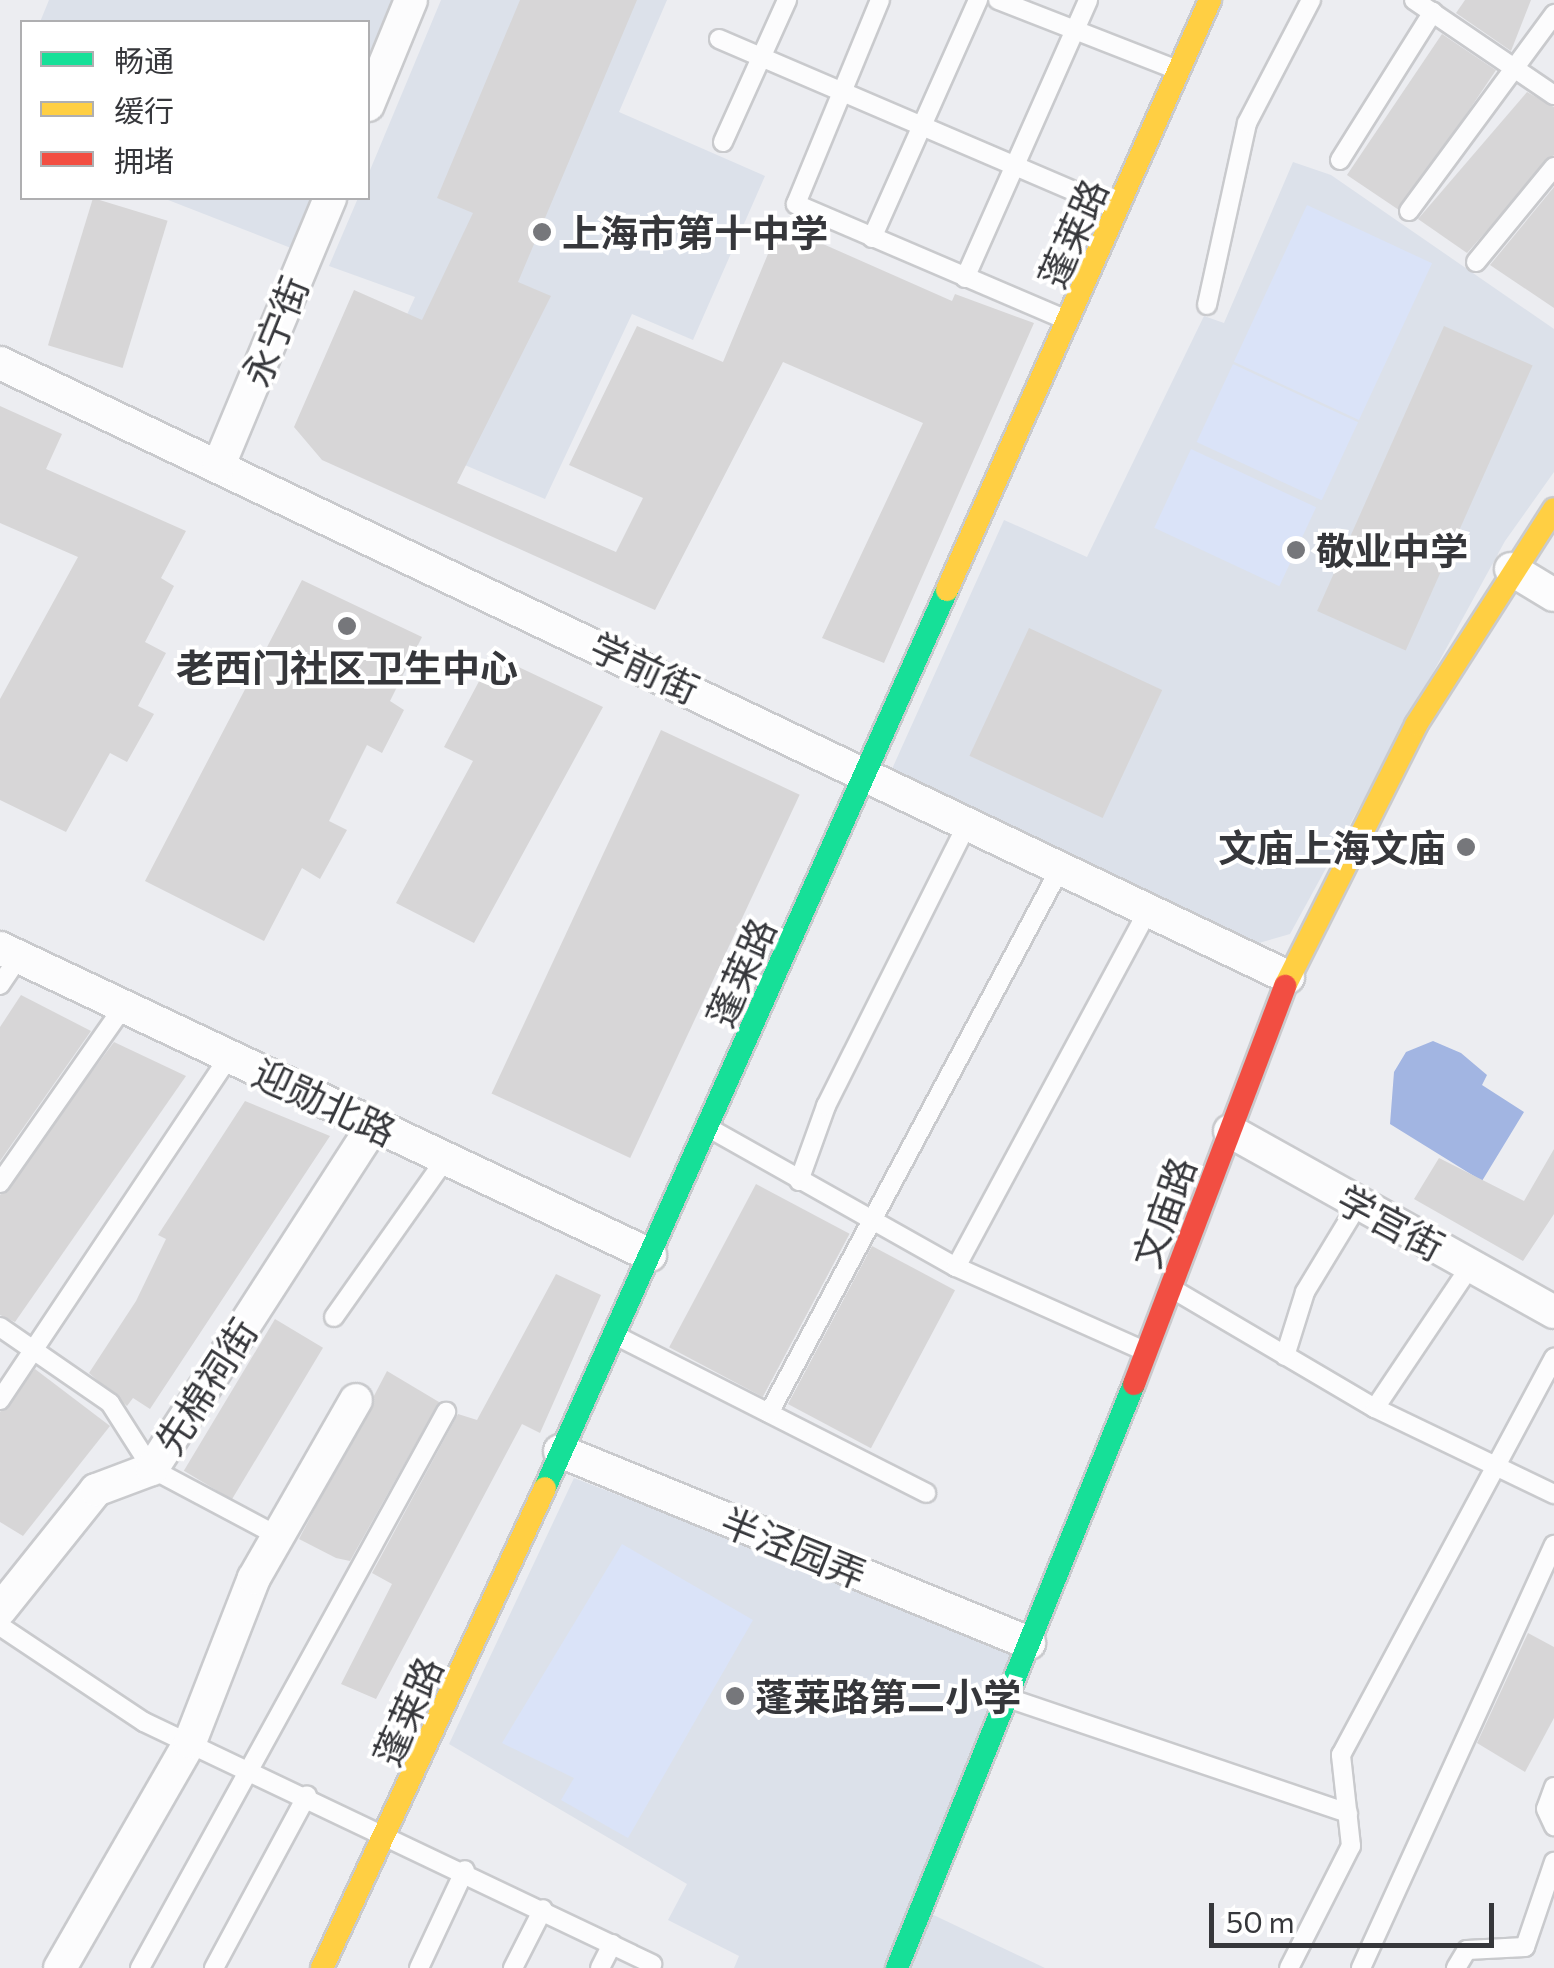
<!DOCTYPE html>
<html>
<head>
<meta charset="utf-8">
<style>
	body { margin:0 }
	#map { position:relative; width:1554px; height:1968px; overflow:hidden; background:#ecedf1; font-family:Commissioner,"Noto Sans SC",sans-serif }
	div>[style] { position:absolute }
	.built>* { inset:0; background:#dce1ea }
	.green>* { inset:0; background:#dae3f8; transform-origin:0 0 }
	.water>* { inset:0; background:#a2b5e2 }
	.building>* { inset:0; background:#d7d6d7; transform-origin:0 0 }
	.roads { filter:drop-shadow(2px 0 #c9cacd) drop-shadow(-2px 0 #c9cacd) drop-shadow(0 2px #c9cacd) drop-shadow(0 -2px #c9cacd) }
	.lane>* { height:18px; margin:-9px; padding:0 9px; transform-origin:9px; border-radius:9px; background:#fcfcfd }
	.street>* { height:32px; margin:-16px; padding:0 16px; transform-origin:16px; border-radius:16px; background:#fcfcfd }
	.fast>* { height:22px; margin:-11px; padding:0 11px; transform-origin:11px; border-radius:11px; background:#16e098 }
	.slow>* { height:22px; margin:-11px; padding:0 11px; transform-origin:11px; border-radius:11px; background:#ffcf43 }
	.jam>* { height:22px; margin:-11px; padding:0 11px; transform-origin:11px; border-radius:11px; background:#f24e42 }
	.dots>* { width:28px; height:28px; translate:-50% -50%; box-sizing:border-box; border:5px solid #fff; border-radius:50% }
	span { translate:-50% -50%; white-space:nowrap; text-align:center; line-height:1.15; -webkit-text-stroke:8px #fff; paint-order:stroke }
	.poi-label { font-size:38px; color:#36373b; font-weight:700 }
	.left { translate:0 -50%; text-align:left }
	.right { translate:-100% -50%; text-align:right }
	.street-label { font-size:38px; color:#36373b }
	.legend { position:absolute; left:20px; top:20px; width:350px; height:180px; box-sizing:border-box; background:#fff; border:2px solid #afafb1; margin:0; padding:12px 18px; list-style:none; font-size:30px; color:#36373b }
	.legend li { display:flex; align-items:center; gap:20px; height:50px }
	.legend b { width:50px; border:2px solid #afafb1 }
	.scale { position:absolute; left:1209px; top:1903px; width:285px; height:45px; box-sizing:border-box; border:5px solid #36373b; border-top:0; padding-left:12px; font-size:30px; line-height:35px; white-space:nowrap; color:#36373b; -webkit-text-stroke:8px #fff; paint-order:stroke }
</style>
</head>
<body>
<div id="map">
	<div class="built">
		<div style="clip-path:polygon(49px 0,396px 0,368px 71px,368px 22px,40px 22px)"></div>
		<div style="clip-path:polygon(441px 0,667px 0,619px 112px,765px 176px,693px 340px,632px 314px,545px 499px,359px 420px,415px 297px,329px 266px,358px 198px,368px 198px,368px 175px)"></div>
		<div style="clip-path:polygon(1293px 162px,1331px 175px,1554px 329px,1554px 472px,1505px 541px,1290px 934px,1259px 943px,892px 769px,1004px 520px,1087px 557px,1204px 316px,1224px 323px)"></div>
		<div style="clip-path:polygon(163px 198px,317px 198px,296px 250px)"></div>
		<div style="clip-path:polygon(574px 1478px,1016px 1649px,921px 1909px,1045px 1968px,734px 1968px,739px 1956px,668px 1920px,687px 1884px,449px 1744px)"></div>
	</div>
	<div class="green">
		<div style="left:1307px;top:205px;width:138px;height:173px;rotate:25deg"></div>
		<div style="left:1233px;top:364px;width:138px;height:86px;rotate:25deg"></div>
		<div style="left:1191px;top:449px;width:138px;height:87px;rotate:25deg"></div>
		<div style="clip-path:polygon(622px 1544px,753px 1620px,628px 1838px,561px 1800px,574px 1778px,502px 1743px)"></div>
	</div>
	<div class="water">
		<div style="clip-path:polygon(1433px 1041px,1461px 1053px,1487px 1075px,1482px 1085px,1524px 1112px,1482px 1181px,1390px 1124px,1394px 1072px,1406px 1052px)"></div>
	</div>
	<div class="building">
		<div style="clip-path:polygon(520px 0,637px 0,518px 282px,551px 296px,457px 483px,616px 552px,643px 498px,569px 465px,637px 326px,723px 362px,780px 225px,952px 301px,955px 294px,1034px 323px,884px 663px,822px 638px,923px 423px,783px 362px,655px 610px,322px 460px,294px 427px,354px 290px,422px 320px,473px 213px,437px 198px)"></div>
		<div style="clip-path:polygon(1465px 0,1531px 0,1511px 51px,1456px 13px)"></div>
		<div style="left:1442px;top:34px;width:65px;height:170px;rotate:34deg"></div>
		<div style="clip-path:polygon(1527px 92px,1554px 107px,1554px 155px,1467px 253px,1418px 219px)"></div>
		<div style="clip-path:polygon(1554px 187px,1554px 308px,1490px 265px)"></div>
		<div style="left:93px;top:198px;width:78px;height:154px;rotate:17deg"></div>
		<div style="left:1444px;top:326px;width:97px;height:312px;rotate:24deg"></div>
		<div style="clip-path:polygon(0 406px,62px 434px,46px 469px,186px 531px,161px 578px,174px 586px,145px 642px,166px 653px,138px 706px,154px 714px,127px 762px,110px 753px,66px 832px,0 800px,0 699px,78px 557px,0 523px)"></div>
		<div style="clip-path:polygon(302px 580px,422px 637px,390px 701px,404px 710px,382px 753px,367px 745px,329px 821px,347px 830px,320px 879px,302px 868px,264px 941px,145px 881px)"></div>
		<div style="left:1029px;top:628px;width:147px;height:141px;rotate:25deg"></div>
		<div style="clip-path:polygon(493px 655px,603px 707px,474px 943px,396px 903px,473px 761px,444px 747px)"></div>
		<div style="left:661px;top:730px;width:153px;height:401px;rotate:25deg"></div>
		<div style="clip-path:polygon(21px 995px,91px 1031px,0 1161px,0 1027px)"></div>
		<div style="clip-path:polygon(114px 1042px,186px 1076px,15px 1322px,0 1315px,0 1195px)"></div>
		<div style="clip-path:polygon(245px 1101px,330px 1136px,150px 1409px,133px 1398px,127px 1406px,89px 1373px,136px 1301px,166px 1239px,158px 1235px)"></div>
		<div style="clip-path:polygon(1554px 1149px,1554px 1214px,1523px 1261px,1414px 1199px,1439px 1158px,1524px 1201px)"></div>
		<div style="left:756px;top:1184px;width:106px;height:185px;rotate:28deg"></div>
		<div style="left:872px;top:1246px;width:94px;height:179px;rotate:28deg"></div>
		<div style="clip-path:polygon(556px 1274px,601px 1295px,540px 1433px,522px 1424px,376px 1699px,341px 1684px,392px 1584px,372px 1573px,458px 1414px,477px 1420px)"></div>
		<div style="left:275px;top:1319px;width:56px;height:177px;rotate:31deg"></div>
		<div style="clip-path:polygon(35px 1369px,110px 1426px,23px 1536px,0 1522px,0 1412px)"></div>
		<div style="clip-path:polygon(387px 1371px,439px 1402px,350px 1561px,336px 1558px,299px 1539px)"></div>
		<div style="clip-path:polygon(1528px 1633px,1554px 1647px,1554px 1718px,1525px 1772px,1477px 1743px)"></div>
	</div>
	<div class="roads">
		<div class="lane">
			<div style="left:880px;top:0;width:221px;rotate:112.4deg"></div>
			<div style="left:796px;top:204px;width:294px;rotate:23.2deg"></div>
			<div style="left:998px;top:0;width:190px;rotate:21.3deg"></div>
			<div style="left:1414px;top:0;width:169px;rotate:34.2deg"></div>
			<div style="left:719px;top:39px;width:430px;rotate:23.2deg"></div>
			<div style="left:723px;top:142px;width:156px;rotate:-65.7deg"></div>
			<div style="left:1340px;top:160px;width:175px;rotate:-57.9deg"></div>
			<div style="left:1409px;top:211px;width:245px;rotate:-53.6deg"></div>
			<div style="left:872px;top:238px;width:261px;rotate:-66deg"></div>
			<div style="left:1476px;top:262px;width:123px;rotate:-50.6deg"></div>
			<div style="left:965px;top:278px;width:304px;rotate:-66.1deg"></div>
			<div style="left:1207px;top:305px;width:186px;rotate:-77.6deg"></div>
			<div style="left:1247px;top:123px;width:139px;rotate:-62.5deg"></div>
			<div style="left:0;top:985px;width:34px;rotate:-56deg"></div>
			<div style="left:709px;top:1128px;width:283px;rotate:29.4deg"></div>
			<div style="left:956px;top:1267px;width:209px;rotate:24deg"></div>
			<div style="left:799px;top:1181px;width:80px;rotate:-70.2deg"></div>
			<div style="left:826px;top:1106px;width:319px;rotate:-63.4deg"></div>
			<div style="left:0;top:1183px;width:216px;rotate:-55deg"></div>
			<div style="left:956px;top:1267px;width:407px;rotate:-61.7deg"></div>
			<div style="left:1176px;top:1291px;width:231px;rotate:30.5deg"></div>
			<div style="left:1375px;top:1408px;width:199px;rotate:25.7deg"></div>
			<div style="left:334px;top:1317px;width:194px;rotate:-54.8deg"></div>
			<div style="left:0;top:1327px;width:134px;rotate:34.6deg"></div>
			<div style="left:110px;top:1403px;width:78px;rotate:57.5deg"></div>
			<div style="left:152px;top:1469px;width:143px;rotate:28deg"></div>
			<div style="left:615px;top:1335px;width:349px;rotate:26.9deg"></div>
			<div style="left:1285px;top:1356px;width:67px;rotate:-72.6deg"></div>
			<div style="left:1305px;top:1292px;width:100px;rotate:-58.8deg"></div>
			<div style="left:0;top:1400px;width:413px;rotate:-56.3deg"></div>
			<div style="left:1375px;top:1408px;width:172px;rotate:-56.1deg"></div>
			<div style="left:769px;top:1413px;width:621px;rotate:-61.87deg"></div>
			<div style="left:0;top:1626px;width:173px;rotate:33.7deg"></div>
			<div style="left:144px;top:1722px;width:563px;rotate:25.47deg"></div>
			<div style="left:1008px;top:1698px;width:359px;rotate:18.7deg"></div>
			<div style="left:1554px;top:1787px;width:23px;rotate:110deg"></div>
			<div style="left:1546px;top:1809px;width:19px;rotate:65deg"></div>
			<div style="left:140px;top:1968px;width:635px;rotate:-61.17deg"></div>
			<div style="left:214px;top:1968px;width:196px;rotate:-61.7deg"></div>
			<div style="left:419px;top:1968px;width:108px;rotate:-64.9deg"></div>
			<div style="left:513px;top:1968px;width:66px;rotate:-63deg"></div>
			<div style="left:600px;top:1968px;width:27px;rotate:-63deg"></div>
			<div style="left:1289px;top:1968px;width:137px;rotate:-63.1deg"></div>
			<div style="left:1351px;top:1846px;width:92px;rotate:-96.3deg"></div>
			<div style="left:1341px;top:1755px;width:451px;rotate:-61.8deg"></div>
			<div style="left:1361px;top:1968px;width:465px;rotate:-65.5deg"></div>
			<div style="left:1456px;top:1968px;width:21px;rotate:-59deg"></div>
			<div style="left:1467px;top:1950px;width:58px;rotate:-3deg"></div>
			<div style="left:1525px;top:1947px;width:90px;rotate:-71.2deg"></div>
		</div>
		<div class="street">
			<div style="left:368px;top:105px;width:113px;rotate:-67.7deg"></div>
			<div style="left:0;top:363px;width:1427px;rotate:25.49deg"></div>
			<div style="left:219px;top:465px;width:289px;rotate:-67.4deg"></div>
			<div style="left:1511px;top:569px;width:50px;rotate:31.2deg"></div>
			<div style="left:0;top:948px;width:719px;rotate:25.28deg"></div>
			<div style="left:1230px;top:1131px;width:371px;rotate:29.2deg"></div>
			<div style="left:560px;top:1451px;width:507px;rotate:22.26deg"></div>
			<div style="left:0;top:1610px;width:154px;rotate:-51.3deg"></div>
			<div style="left:96px;top:1490px;width:60px;rotate:-20.6deg"></div>
			<div style="left:152px;top:1469px;width:410px;rotate:-57.2deg"></div>
			<div style="left:60px;top:1968px;width:261px;rotate:-60.1deg"></div>
			<div style="left:190px;top:1742px;width:176px;rotate:-68.7deg"></div>
			<div style="left:254px;top:1578px;width:205px;rotate:-60.2deg"></div>
		</div>
		<div class="fast">
			<div style="left:545px;top:1488px;width:984px;rotate:-65.88deg"></div>
			<div style="left:897px;top:1968px;width:630px;rotate:-67.91deg"></div>
		</div>
		<div class="slow">
			<div style="left:947px;top:590px;width:646px;rotate:-65.97deg"></div>
			<div style="left:1285px;top:986px;width:292px;rotate:-63.3deg"></div>
			<div style="left:1416px;top:725px;width:256px;rotate:-57.4deg"></div>
			<div style="left:322px;top:1968px;width:529px;rotate:-65.08deg"></div>
		</div>
		<div class="jam">
			<div style="left:1134px;top:1384px;width:426px;rotate:-69.2deg"></div>
		</div>
	</div>
	<div class="dots">
		<div style="left:542px;top:232px;background:#76777b"></div>
		<div style="left:1296px;top:550px;background:#76777b"></div>
		<div style="left:347px;top:626px;background:#76777b"></div>
		<div style="left:1466px;top:847px;background:#76777b"></div>
		<div style="left:735px;top:1696px;background:#76777b"></div>
	</div>
	<div class="poi-label">
		<span class="left" style="left:562px;top:232px">上海市第十中学</span>
		<span class="left" style="left:1316px;top:550px">敬业中学</span>
		<span style="left:347px;top:667px">老西门社区卫生中心</span>
		<span class="right" style="left:1446px;top:847px">文庙上海文庙</span>
		<span class="left" style="left:755px;top:1696px">蓬莱路第二小学</span>
	</div>
	<div class="street-label">
		<span style="left:1072px;top:233px;rotate:-66deg">蓬莱路</span>
		<span style="left:274px;top:331px;rotate:-68deg">永宁街</span>
		<span style="left:645px;top:667px;rotate:25deg">学前街</span>
		<span style="left:740px;top:972px;rotate:-66deg">蓬莱路</span>
		<span style="left:325px;top:1101px;rotate:25deg">迎勋北路</span>
		<span style="left:1163px;top:1212px;rotate:-70deg">文庙路</span>
		<span style="left:1391px;top:1222px;rotate:28deg">学宫街</span>
		<span style="left:205px;top:1386px;rotate:-57deg">先棉祠街</span>
		<span style="left:794px;top:1547px;rotate:22deg">半泾园弄</span>
		<span style="left:407px;top:1711px;rotate:-66deg">蓬莱路</span>
	</div>
	<ul class="legend">
	<li><b style="height:12px;background:#16e098"></b>畅通</li>
	<li><b style="height:12px;background:#ffcf43"></b>缓行</li>
	<li><b style="height:12px;background:#f24e42"></b>拥堵</li>
	</ul>
	<div class="scale">50 m</div>
</div>
</body>
</html>
